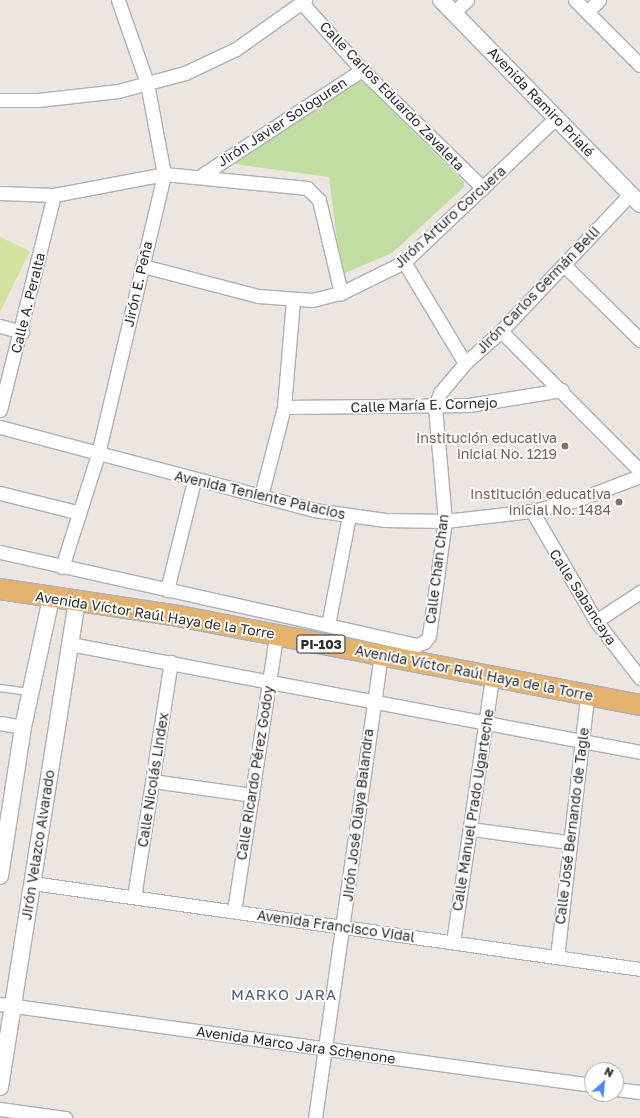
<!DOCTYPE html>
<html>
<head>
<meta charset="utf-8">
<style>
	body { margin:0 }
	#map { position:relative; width:640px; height:1118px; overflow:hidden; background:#ece5e0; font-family:"Golos Text",sans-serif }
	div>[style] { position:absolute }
	.green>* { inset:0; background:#c1dda2 }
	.pitch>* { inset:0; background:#d3e39f }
	.roads { filter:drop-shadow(1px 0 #acb0b7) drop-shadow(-1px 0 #acb0b7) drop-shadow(0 1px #acb0b7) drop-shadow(0 -1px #acb0b7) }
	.service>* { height:6px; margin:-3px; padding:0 3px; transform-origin:3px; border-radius:3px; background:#fff }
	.minor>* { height:13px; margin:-6.5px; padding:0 6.5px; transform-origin:6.5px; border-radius:6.5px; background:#fff }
	.tertiary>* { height:16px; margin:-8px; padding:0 8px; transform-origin:8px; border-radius:8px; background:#fff }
	.primary>* { height:20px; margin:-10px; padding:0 10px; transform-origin:10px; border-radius:10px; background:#e3b26e }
	.dots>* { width:11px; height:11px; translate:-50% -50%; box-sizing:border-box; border:2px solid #fff; border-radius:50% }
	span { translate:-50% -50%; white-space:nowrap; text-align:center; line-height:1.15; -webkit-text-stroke:3.5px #fff; paint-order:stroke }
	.shield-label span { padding:1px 3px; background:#fff; border:1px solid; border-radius:3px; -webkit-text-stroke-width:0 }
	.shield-label { font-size:13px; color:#2c2c2c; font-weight:700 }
	.street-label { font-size:14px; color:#2c2c2c }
	.education-label { font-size:14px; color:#785e54 }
	.right { translate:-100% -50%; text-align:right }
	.neighbourhood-label { font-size:15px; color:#515f79; letter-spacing:1px }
	.north { position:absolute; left:584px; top:1062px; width:40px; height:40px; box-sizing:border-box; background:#fff; border:1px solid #ababab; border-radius:50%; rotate:27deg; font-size:11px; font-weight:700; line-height:16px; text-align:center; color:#2c2c2c }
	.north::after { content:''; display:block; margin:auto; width:14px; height:18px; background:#5189e8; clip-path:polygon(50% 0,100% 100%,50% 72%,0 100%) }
</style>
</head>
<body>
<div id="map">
	<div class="green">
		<div style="clip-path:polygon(357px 76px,464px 182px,464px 187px,392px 253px,345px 273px,341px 270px,329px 177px,226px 163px)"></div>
	</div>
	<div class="pitch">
		<div style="clip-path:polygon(0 237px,30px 251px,1px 310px,0 310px)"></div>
	</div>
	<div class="roads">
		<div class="service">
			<div style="left:0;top:688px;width:30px;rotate:8deg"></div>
		</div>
		<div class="minor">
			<div style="left:575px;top:0;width:92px;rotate:45deg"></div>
			<div style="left:302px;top:3px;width:90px;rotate:48.2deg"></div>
			<div style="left:362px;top:70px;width:169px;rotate:44.3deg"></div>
			<div style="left:454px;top:12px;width:18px;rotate:-43deg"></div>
			<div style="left:587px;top:12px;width:17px;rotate:-45deg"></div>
			<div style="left:0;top:100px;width:38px"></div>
			<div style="left:38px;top:100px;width:81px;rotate:-6.4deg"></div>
			<div style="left:118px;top:91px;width:69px;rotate:-15deg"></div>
			<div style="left:185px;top:73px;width:56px;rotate:-25.2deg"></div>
			<div style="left:236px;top:49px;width:85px;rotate:-35.4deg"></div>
			<div style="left:202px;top:175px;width:191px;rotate:-33.3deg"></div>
			<div style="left:0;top:193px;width:54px;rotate:2.1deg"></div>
			<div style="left:54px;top:195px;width:112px;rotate:-10.8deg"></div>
			<div style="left:164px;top:174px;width:144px;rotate:5.6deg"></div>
			<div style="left:307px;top:188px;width:17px;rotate:45deg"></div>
			<div style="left:319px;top:200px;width:96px;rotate:76.7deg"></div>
			<div style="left:404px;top:262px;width:118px;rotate:58.9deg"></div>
			<div style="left:564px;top:265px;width:107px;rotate:44.6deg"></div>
			<div style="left:143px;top:266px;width:119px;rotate:14.6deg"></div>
			<div style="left:258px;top:296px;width:54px;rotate:4.2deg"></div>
			<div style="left:312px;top:300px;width:30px;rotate:-14deg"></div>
			<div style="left:341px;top:293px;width:70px;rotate:-26.2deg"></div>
			<div style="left:404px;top:262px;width:209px;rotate:-43.5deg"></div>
			<div style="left:0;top:326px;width:23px;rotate:15deg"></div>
			<div style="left:501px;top:331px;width:197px;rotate:45.2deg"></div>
			<div style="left:284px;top:407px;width:185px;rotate:-0.6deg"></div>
			<div style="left:469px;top:405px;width:94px;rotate:-9.2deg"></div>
			<div style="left:0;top:410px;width:222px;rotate:-75.9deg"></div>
			<div style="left:0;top:427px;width:325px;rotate:14.8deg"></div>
			<div style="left:314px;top:510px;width:72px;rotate:8deg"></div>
			<div style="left:385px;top:520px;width:60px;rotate:1deg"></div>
			<div style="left:445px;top:521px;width:88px;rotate:-6.6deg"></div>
			<div style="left:532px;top:511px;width:46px;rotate:-13.7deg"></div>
			<div style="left:577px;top:500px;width:67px;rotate:-20.9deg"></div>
			<div style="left:0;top:493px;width:82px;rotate:14deg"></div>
			<div style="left:261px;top:496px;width:92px;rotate:-75.5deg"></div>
			<div style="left:284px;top:407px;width:107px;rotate:-85.2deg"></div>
			<div style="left:532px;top:511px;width:127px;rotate:59.8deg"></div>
			<div style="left:596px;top:621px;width:72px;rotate:52.3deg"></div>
			<div style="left:0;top:552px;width:427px;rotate:12.6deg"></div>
			<div style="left:417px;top:645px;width:8px;rotate:-23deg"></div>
			<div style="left:424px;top:642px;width:8px;rotate:-50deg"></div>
			<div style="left:429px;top:636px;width:116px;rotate:-82.1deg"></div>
			<div style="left:445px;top:521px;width:115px;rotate:-95deg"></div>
			<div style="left:435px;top:406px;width:14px;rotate:-69deg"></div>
			<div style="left:440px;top:393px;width:39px;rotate:-50deg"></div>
			<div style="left:465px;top:363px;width:48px;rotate:-41.6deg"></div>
			<div style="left:501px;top:331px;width:188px;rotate:-46.7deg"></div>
			<div style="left:62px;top:567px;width:119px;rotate:-72.3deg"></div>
			<div style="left:98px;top:454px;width:288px;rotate:-76.7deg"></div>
			<div style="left:164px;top:174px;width:93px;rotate:-100.6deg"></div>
			<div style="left:147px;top:83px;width:88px;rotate:-109.3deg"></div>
			<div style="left:167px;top:590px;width:112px;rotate:-76.1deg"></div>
			<div style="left:596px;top:621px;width:53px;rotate:-33.4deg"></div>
			<div style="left:328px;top:625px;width:111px;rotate:-79.1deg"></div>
			<div style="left:70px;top:644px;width:580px;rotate:10.73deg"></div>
			<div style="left:0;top:723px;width:23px;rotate:10deg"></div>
			<div style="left:153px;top:781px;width:100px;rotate:8deg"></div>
			<div style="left:471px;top:829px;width:98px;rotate:7.6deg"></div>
			<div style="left:32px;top:883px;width:614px;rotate:8.05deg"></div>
			<div style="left:134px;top:897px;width:238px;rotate:-81.1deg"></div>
			<div style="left:234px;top:911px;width:279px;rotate:-81.3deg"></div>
			<div style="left:453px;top:942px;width:267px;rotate:-81.6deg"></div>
			<div style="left:557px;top:957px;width:263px;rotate:-83.4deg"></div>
			<div style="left:0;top:1004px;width:598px;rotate:7.79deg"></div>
			<div style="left:616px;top:1089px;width:24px;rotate:7deg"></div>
			<div style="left:0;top:1109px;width:66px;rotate:7.9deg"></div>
			<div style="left:315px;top:1118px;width:468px;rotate:-81.9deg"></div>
		</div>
		<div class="tertiary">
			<div style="left:441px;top:0;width:285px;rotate:45.7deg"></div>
			<div style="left:0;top:876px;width:151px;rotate:-81.2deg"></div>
			<div style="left:23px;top:727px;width:131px;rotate:-77.7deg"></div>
			<div style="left:0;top:1087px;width:490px;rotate:-81deg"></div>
		</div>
		<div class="primary">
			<div style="left:0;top:589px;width:180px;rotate:8.6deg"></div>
			<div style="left:178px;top:616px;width:470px;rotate:10.9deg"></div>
		</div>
	</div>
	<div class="dots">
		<div style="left:565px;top:446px;background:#8d6e63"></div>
		<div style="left:619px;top:502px;background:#8d6e63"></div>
	</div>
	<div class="shield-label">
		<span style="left:321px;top:644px">PI-103</span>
	</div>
	<div class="street-label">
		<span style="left:392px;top:96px;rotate:46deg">Calle Carlos Eduardo Zavaleta</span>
		<span style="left:541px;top:102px;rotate:46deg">Avenida Ramiro Prialé</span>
		<span style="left:282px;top:122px;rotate:-33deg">Jirón Javier Sologuren</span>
		<span style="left:450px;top:217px;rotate:-42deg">Jirón Arturo Corcuera</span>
		<span style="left:138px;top:284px;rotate:-77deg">Jirón E. Peña</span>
		<span style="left:538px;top:290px;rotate:-46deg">Jirón Carlos Germán Belli</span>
		<span style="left:28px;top:303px;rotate:-76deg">Calle A. Peralta</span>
		<span style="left:424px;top:405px;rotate:-2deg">Calle María E. Cornejo</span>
		<span style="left:260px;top:495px;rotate:13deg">Avenida Teniente Palacios</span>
		<span style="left:437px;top:569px;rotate:-83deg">Calle Chan Chan</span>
		<span style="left:583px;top:597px;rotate:57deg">Calle Sabancaya</span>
		<span style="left:155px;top:615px;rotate:9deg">Avenida Víctor Raúl Haya de la Torre</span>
		<span style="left:474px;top:673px;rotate:11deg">Avenida Víctor Raúl Haya de la Torre</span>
		<span style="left:255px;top:773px;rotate:-81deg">Calle Ricardo Pérez Godoy</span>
		<span style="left:153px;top:780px;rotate:-81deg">Calle Nicolás Lindex</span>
		<span style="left:473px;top:810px;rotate:-81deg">Calle Manuel Prado Ugarteche</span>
		<span style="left:358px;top:815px;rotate:-83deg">Jirón José Olaya Balandra</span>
		<span style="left:572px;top:826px;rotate:-83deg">Calle José Bernando de Tagle</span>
		<span style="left:38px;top:845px;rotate:-81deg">Jirón Velazco Alvarado</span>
		<span style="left:336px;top:926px;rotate:8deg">Avenida Francisco Vidal</span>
		<span style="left:296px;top:1045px;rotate:8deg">Avenida Marco Jara Schenone</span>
	</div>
	<div class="education-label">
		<span class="right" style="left:557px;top:446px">Institución educativa<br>inicial No. 1219</span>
		<span class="right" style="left:611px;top:502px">Institución educativa<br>inicial No. 1484</span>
	</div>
	<div class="neighbourhood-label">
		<span style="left:284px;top:995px">MARKO JARA</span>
	</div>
	<div class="north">N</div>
</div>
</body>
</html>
